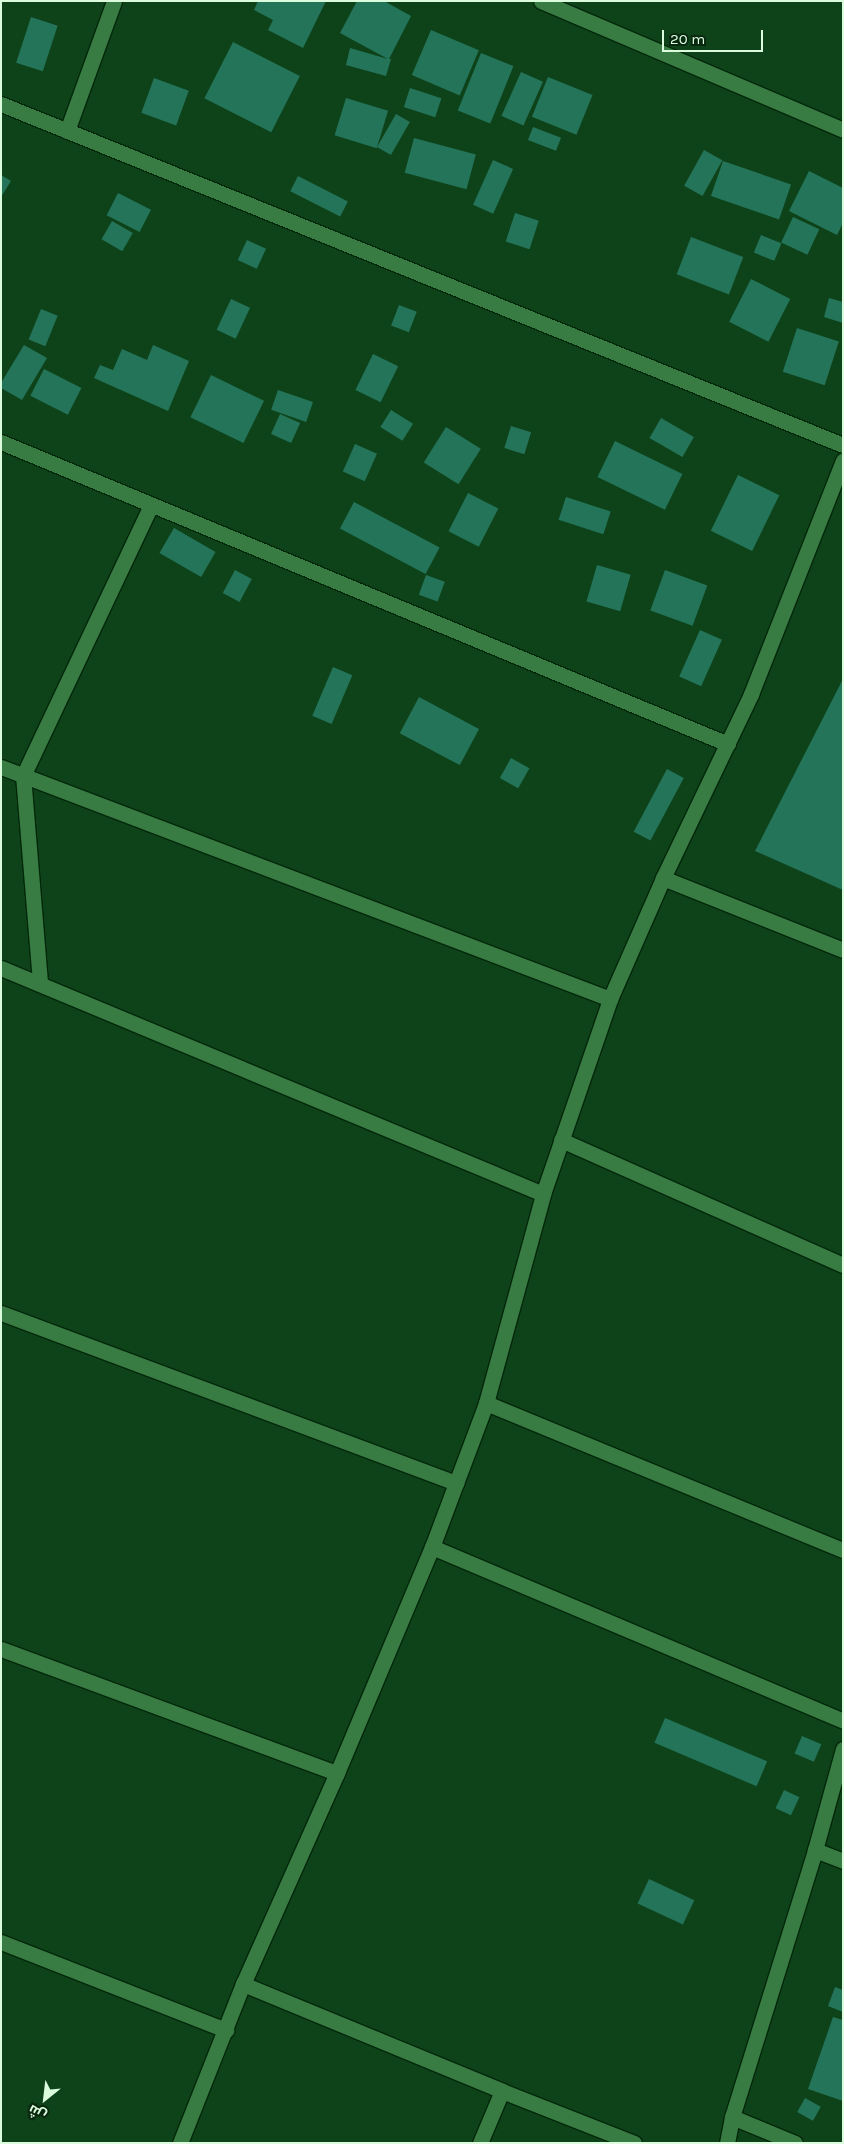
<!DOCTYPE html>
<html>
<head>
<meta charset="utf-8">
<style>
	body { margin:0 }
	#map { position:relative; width:844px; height:2144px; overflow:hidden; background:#0e431a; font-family:Karla,Cairo,sans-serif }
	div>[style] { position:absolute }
	.building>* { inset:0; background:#24745a; transform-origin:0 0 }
	.roads { filter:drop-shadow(1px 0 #03270a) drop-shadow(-1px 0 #03270a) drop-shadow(0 1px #03270a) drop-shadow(0 -1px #03270a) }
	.minor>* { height:15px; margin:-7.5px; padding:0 7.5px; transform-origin:7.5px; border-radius:7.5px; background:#387b43 }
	span { translate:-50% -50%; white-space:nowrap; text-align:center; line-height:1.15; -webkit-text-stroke:5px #09260f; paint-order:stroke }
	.frame { position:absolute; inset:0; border:2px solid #dbfdde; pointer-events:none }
	.north { position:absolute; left:20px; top:2074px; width:50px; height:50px; -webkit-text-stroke:4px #09260f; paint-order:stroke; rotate:209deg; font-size:14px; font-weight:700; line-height:20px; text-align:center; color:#dbfdde }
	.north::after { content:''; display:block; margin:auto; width:18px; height:22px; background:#dbfdde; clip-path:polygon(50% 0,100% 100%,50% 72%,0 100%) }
	.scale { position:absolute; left:662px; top:30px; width:101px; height:22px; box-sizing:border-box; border:2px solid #dbfdde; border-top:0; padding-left:6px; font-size:15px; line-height:18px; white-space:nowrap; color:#dbfdde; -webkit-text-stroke:4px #09260f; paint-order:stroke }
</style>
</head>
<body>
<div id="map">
	<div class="building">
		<div style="clip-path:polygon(258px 1px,326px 1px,303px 48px,268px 30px,273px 20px,254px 10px)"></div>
		<div style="clip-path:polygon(357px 1px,384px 1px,411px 16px,389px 59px,391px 59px,386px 76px,346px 65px,350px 48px,388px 59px,340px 33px)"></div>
		<div style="left:31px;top:17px;width:28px;height:48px;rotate:18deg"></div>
		<div style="left:431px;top:30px;width:52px;height:49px;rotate:23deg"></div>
		<div style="left:233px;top:42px;width:75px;height:63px;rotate:27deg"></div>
		<div style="left:481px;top:53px;width:35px;height:62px;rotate:22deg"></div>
		<div style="left:521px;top:72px;width:24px;height:48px;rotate:24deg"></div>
		<div style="left:548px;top:77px;width:48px;height:43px;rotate:22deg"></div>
		<div style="left:154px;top:78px;width:37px;height:37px;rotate:20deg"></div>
		<div style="left:410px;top:88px;width:33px;height:20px;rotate:18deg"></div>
		<div style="left:346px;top:98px;width:44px;height:39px;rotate:17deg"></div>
		<div style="left:396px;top:114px;width:16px;height:38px;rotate:30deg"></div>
		<div style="left:533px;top:127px;width:30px;height:14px;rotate:21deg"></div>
		<div style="left:414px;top:138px;width:64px;height:36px;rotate:15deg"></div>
		<div style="left:704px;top:150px;width:21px;height:41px;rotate:29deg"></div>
		<div style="left:493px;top:160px;width:22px;height:49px;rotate:24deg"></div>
		<div style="left:723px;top:161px;width:72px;height:37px;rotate:19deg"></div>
		<div style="clip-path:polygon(809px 171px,843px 188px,843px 223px,837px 235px,789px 211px)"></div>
		<div style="clip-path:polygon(1px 175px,11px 181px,1px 197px)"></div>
		<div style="left:298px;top:176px;width:56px;height:17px;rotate:27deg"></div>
		<div style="left:118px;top:193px;width:37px;height:25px;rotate:27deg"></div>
		<div style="left:515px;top:213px;width:25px;height:30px;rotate:18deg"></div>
		<div style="left:793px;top:217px;width:29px;height:28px;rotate:25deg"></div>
		<div style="left:112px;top:221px;width:24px;height:21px;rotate:30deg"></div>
		<div style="left:761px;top:235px;width:22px;height:19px;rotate:22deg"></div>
		<div style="left:691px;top:237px;width:56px;height:40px;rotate:21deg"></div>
		<div style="left:247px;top:240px;width:21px;height:22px;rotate:25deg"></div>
		<div style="left:751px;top:279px;width:44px;height:48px;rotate:27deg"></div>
		<div style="clip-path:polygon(829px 298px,843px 302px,843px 323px,824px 317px)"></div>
		<div style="left:231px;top:299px;width:21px;height:34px;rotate:25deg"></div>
		<div style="left:399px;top:305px;width:19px;height:22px;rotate:21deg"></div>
		<div style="left:41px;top:309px;width:18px;height:33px;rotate:22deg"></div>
		<div style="left:797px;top:328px;width:44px;height:46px;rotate:18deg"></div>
		<div style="clip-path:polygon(24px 345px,47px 358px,22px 400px,1px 388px,1px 383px)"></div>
		<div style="clip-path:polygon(153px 345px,189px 361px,168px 411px,94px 378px,100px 365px,113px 370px,122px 349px,147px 360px)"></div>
		<div style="left:373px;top:354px;width:28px;height:40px;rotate:26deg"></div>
		<div style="left:44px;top:369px;width:42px;height:30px;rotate:27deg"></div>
		<div style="left:211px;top:375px;width:59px;height:47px;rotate:26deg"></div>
		<div style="left:278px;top:390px;width:37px;height:21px;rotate:19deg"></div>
		<div style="left:391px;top:410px;width:26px;height:20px;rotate:32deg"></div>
		<div style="left:280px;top:414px;width:22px;height:22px;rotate:24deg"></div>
		<div style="left:661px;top:418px;width:38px;height:23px;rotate:30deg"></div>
		<div style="left:511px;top:426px;width:21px;height:23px;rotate:17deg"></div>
		<div style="left:446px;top:427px;width:41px;height:42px;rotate:32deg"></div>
		<div style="left:615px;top:441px;width:75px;height:40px;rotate:26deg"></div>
		<div style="left:355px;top:444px;width:24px;height:30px;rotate:24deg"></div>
		<div style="left:738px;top:475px;width:46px;height:62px;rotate:26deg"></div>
		<div style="left:468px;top:493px;width:34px;height:43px;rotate:27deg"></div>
		<div style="left:566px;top:497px;width:47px;height:24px;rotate:18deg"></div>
		<div style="left:354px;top:502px;width:97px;height:30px;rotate:28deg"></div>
		<div style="left:174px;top:528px;width:48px;height:29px;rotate:30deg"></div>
		<div style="left:597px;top:565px;width:35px;height:38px;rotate:16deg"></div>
		<div style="left:235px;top:570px;width:19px;height:26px;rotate:28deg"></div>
		<div style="left:665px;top:570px;width:45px;height:43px;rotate:20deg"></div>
		<div style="left:426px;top:575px;width:20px;height:21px;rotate:20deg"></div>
		<div style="left:700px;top:630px;width:24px;height:51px;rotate:24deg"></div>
		<div style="left:333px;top:667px;width:21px;height:53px;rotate:23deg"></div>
		<div style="clip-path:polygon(843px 679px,843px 890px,755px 851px)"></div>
		<div style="left:419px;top:697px;width:68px;height:41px;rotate:28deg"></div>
		<div style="left:511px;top:758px;width:21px;height:23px;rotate:29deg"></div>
		<div style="left:667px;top:769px;width:19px;height:71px;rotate:28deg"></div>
		<div style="left:665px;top:1718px;width:111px;height:27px;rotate:23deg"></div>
		<div style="left:802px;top:1736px;width:21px;height:19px;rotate:23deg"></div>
		<div style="left:784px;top:1790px;width:17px;height:20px;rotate:25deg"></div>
		<div style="left:649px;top:1879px;width:50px;height:27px;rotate:25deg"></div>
		<div style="clip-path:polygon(835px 1987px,843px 1990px,843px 2012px,828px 2006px)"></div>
		<div style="clip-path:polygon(833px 2017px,843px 2020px,843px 2101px,808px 2089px)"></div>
		<div style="left:805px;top:2098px;width:18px;height:16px;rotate:29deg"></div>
	</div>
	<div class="roads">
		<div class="minor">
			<div style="left:541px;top:1px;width:328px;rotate:23.1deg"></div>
			<div style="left:1px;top:104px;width:908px;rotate:22.05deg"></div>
			<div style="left:67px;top:131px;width:138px;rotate:-70.1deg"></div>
			<div style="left:1px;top:442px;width:787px;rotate:22.56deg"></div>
			<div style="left:1px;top:767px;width:652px;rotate:20.85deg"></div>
			<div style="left:663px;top:878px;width:194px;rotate:21.8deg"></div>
			<div style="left:1px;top:968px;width:587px;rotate:22.63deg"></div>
			<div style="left:40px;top:982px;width:207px;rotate:-94.7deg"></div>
			<div style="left:23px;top:776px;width:300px;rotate:-64.7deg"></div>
			<div style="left:561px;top:1140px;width:308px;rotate:23.9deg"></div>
			<div style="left:1px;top:1313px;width:486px;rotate:20.5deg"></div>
			<div style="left:486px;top:1403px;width:386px;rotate:22.4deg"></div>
			<div style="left:432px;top:1547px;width:446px;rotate:22.9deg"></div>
			<div style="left:1px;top:1649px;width:358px;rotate:20.3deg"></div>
			<div style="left:815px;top:1850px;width:30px;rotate:21deg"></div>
			<div style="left:1px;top:1942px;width:242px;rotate:21.4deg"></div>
			<div style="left:243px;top:1984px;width:280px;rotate:22.4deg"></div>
			<div style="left:502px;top:2091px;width:142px;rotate:21.5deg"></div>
			<div style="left:732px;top:2117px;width:68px;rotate:22.4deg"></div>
			<div style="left:180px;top:2143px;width:171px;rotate:-68.4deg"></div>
			<div style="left:243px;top:1984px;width:231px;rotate:-66deg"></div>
			<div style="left:337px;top:1773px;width:245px;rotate:-67.2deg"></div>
			<div style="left:432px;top:1547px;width:154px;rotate:-69.4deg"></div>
			<div style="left:486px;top:1403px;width:217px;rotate:-74.7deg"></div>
			<div style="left:543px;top:1194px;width:206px;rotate:-71deg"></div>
			<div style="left:610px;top:999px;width:132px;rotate:-66.3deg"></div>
			<div style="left:663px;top:878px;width:204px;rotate:-64.4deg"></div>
			<div style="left:751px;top:694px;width:251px;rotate:-68.5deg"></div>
			<div style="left:480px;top:2143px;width:56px;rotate:-67.1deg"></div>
			<div style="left:727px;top:2143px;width:26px;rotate:-79deg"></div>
			<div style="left:732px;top:2117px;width:280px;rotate:-72.7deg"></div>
			<div style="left:815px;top:1850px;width:105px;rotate:-74.5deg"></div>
		</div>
	</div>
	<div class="frame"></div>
	<div class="north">ش</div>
	<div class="scale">20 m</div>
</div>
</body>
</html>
